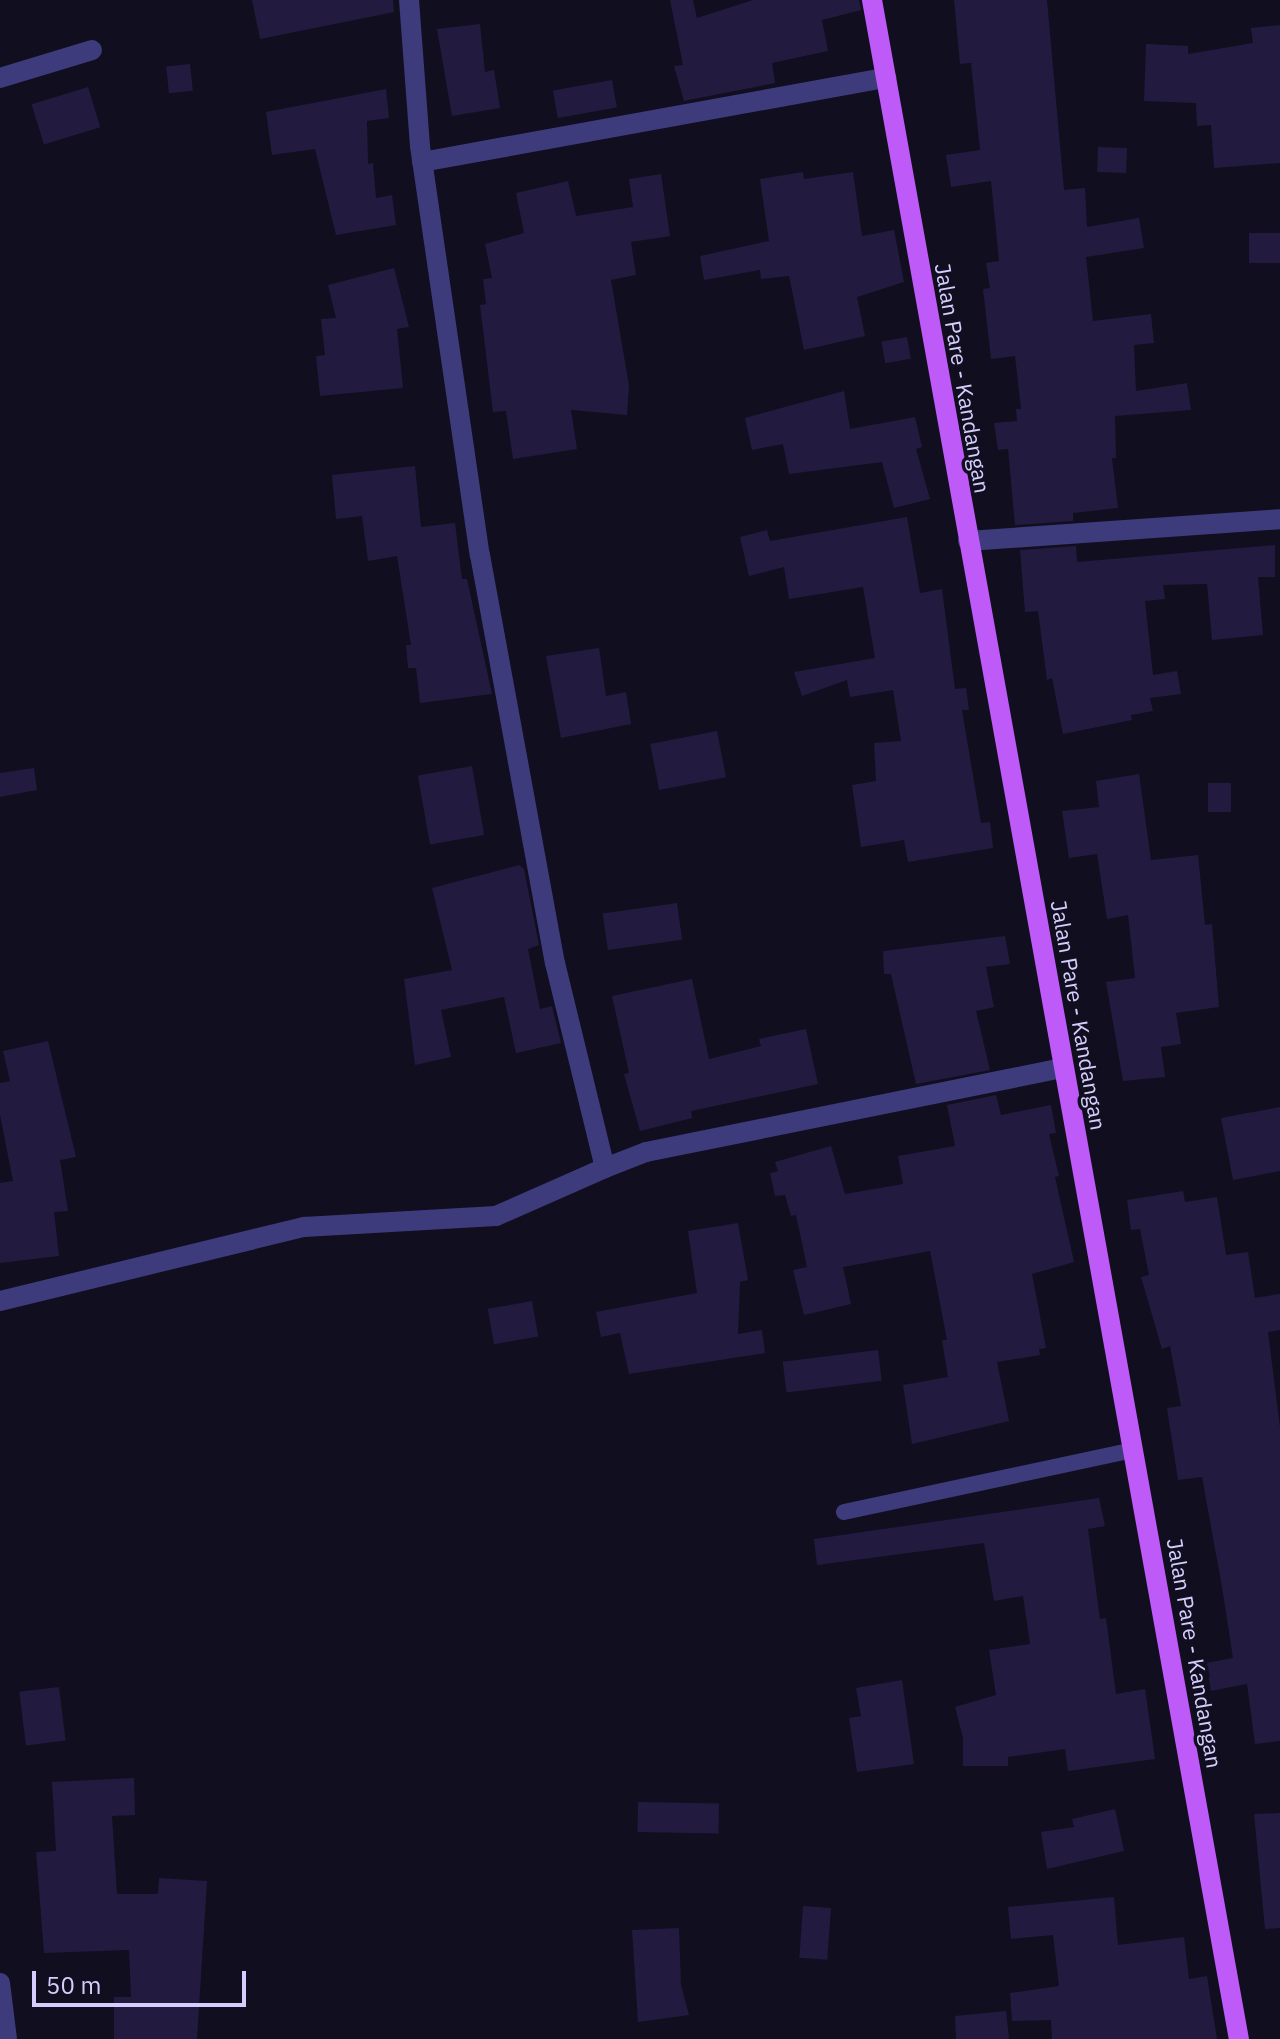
<!DOCTYPE html>
<html>
<head>
<meta charset="utf-8">
<style>
	body { margin:0 }
	#map { position:relative; width:1280px; height:2039px; overflow:hidden; background:#110e1f; font-family:"IBM Plex Sans",sans-serif }
	div>[style] { position:absolute }
	.building>* { inset:0; background:#221b3f; transform-origin:0 0 }
	.lane>* { height:16px; margin:-8px; padding:0 8px; transform-origin:8px; border-radius:8px; background:#3d3b7c }
	.street>* { height:20px; margin:-10px; padding:0 10px; transform-origin:10px; border-radius:10px; background:#3d3b7c }
	.primary>* { height:20px; margin:-10px; padding:0 10px; transform-origin:10px; border-radius:10px; background:#bd5af8 }
	span { translate:-50% -50%; white-space:nowrap; text-align:center; line-height:1.15; -webkit-text-stroke:7px #110e1f; paint-order:stroke }
	.street-label { font-size:22px; color:#d3cefd }
	.scale { position:absolute; left:32px; top:1971px; width:214px; height:36px; box-sizing:border-box; border:4px solid #d3cefd; border-top:0; padding-left:10px; font-size:24px; line-height:28px; white-space:nowrap; color:#d3cefd; -webkit-text-stroke:6px #110e1f; paint-order:stroke }
</style>
</head>
<body>
<div id="map">
	<div class="building">
		<div style="clip-path:polygon(252px 0,393px 0,394px 12px,260px 39px)"></div>
		<div style="clip-path:polygon(670px 0,693px 0,697px 18px,753px 0,859px 0,861px 10px,822px 20px,828px 51px,772px 63px,775px 83px,684px 101px,674px 66px,683px 65px)"></div>
		<div style="clip-path:polygon(954px 0,1047px 0,1064px 190px,1085px 188px,1087px 227px,1139px 218px,1144px 248px,1086px 257px,1093px 321px,1151px 314px,1154px 343px,1134px 345px,1136px 391px,1187px 383px,1191px 410px,1115px 416px,1116px 458px,1112px 458px,1118px 508px,1073px 513px,1073px 521px,1015px 525px,1008px 449px,998px 450px,994px 423px,1017px 421px,1016px 409px,1021px 409px,1015px 356px,991px 359px,983px 289px,990px 288px,986px 263px,999px 261px,991px 181px,951px 187px,946px 155px,980px 150px,971px 63px,960px 64px)"></div>
		<div style="clip-path:polygon(480px 24px,485px 72px,494px 70px,500px 108px,452px 116px,437px 29px)"></div>
		<div style="clip-path:polygon(1280px 25px,1280px 163px,1214px 168px,1211px 125px,1197px 126px,1196px 103px,1144px 101px,1146px 44px,1188px 46px,1188px 54px,1253px 43px,1251px 28px)"></div>
		<div style="left:190px;top:64px;width:27px;height:24px;rotate:84deg"></div>
		<div style="left:612px;top:80px;width:28px;height:60px;rotate:80deg"></div>
		<div style="left:88px;top:87px;width:42px;height:59px;rotate:73deg"></div>
		<div style="clip-path:polygon(386px 89px,389px 118px,367px 121px,368px 164px,373px 163px,376px 198px,392px 195px,396px 225px,336px 235px,315px 149px,272px 155px,266px 112px)"></div>
		<div style="left:1098px;top:147px;width:29px;height:25px;rotate:2deg"></div>
		<div style="clip-path:polygon(803px 172px,804px 179px,853px 172px,862px 236px,894px 230px,904px 282px,857px 297px,865px 336px,804px 350px,789px 276px,761px 279px,760px 270px,704px 280px,700px 256px,769px 241px,760px 179px)"></div>
		<div style="clip-path:polygon(661px 174px,670px 236px,631px 242px,636px 275px,611px 280px,629px 386px,627px 415px,571px 410px,577px 449px,513px 459px,506px 411px,493px 412px,480px 305px,486px 304px,483px 279px,492px 278px,485px 244px,524px 233px,516px 193px,568px 181px,576px 216px,633px 207px,629px 179px)"></div>
		<div style="left:1280px;top:233px;width:30px;height:31px;rotate:90deg"></div>
		<div style="clip-path:polygon(394px 268px,409px 327px,397px 329px,403px 388px,320px 396px,316px 356px,325px 355px,321px 319px,336px 318px,328px 285px)"></div>
		<div style="left:907px;top:337px;width:22px;height:26px;rotate:80deg"></div>
		<div style="clip-path:polygon(844px 391px,850px 429px,915px 417px,922px 447px,916px 449px,930px 499px,894px 508px,882px 462px,789px 474px,783px 444px,752px 450px,745px 418px)"></div>
		<div style="clip-path:polygon(415px 466px,421px 527px,455px 523px,462px 579px,467px 579px,492px 694px,420px 703px,416px 668px,408px 668px,406px 645px,411px 645px,397px 556px,368px 561px,362px 516px,336px 519px,332px 475px)"></div>
		<div style="clip-path:polygon(907px 517px,920px 593px,942px 589px,955px 689px,966px 688px,969px 710px,962px 710px,981px 823px,990px 822px,993px 848px,908px 862px,904px 840px,861px 847px,852px 785px,876px 781px,874px 743px,901px 741px,893px 690px,850px 697px,847px 680px,802px 696px,794px 672px,875px 658px,863px 587px,789px 599px,784px 567px,749px 576px,740px 537px,767px 530px,770px 541px)"></div>
		<div style="clip-path:polygon(1275px 545px,1275px 577px,1258px 577px,1263px 635px,1212px 640px,1207px 584px,1163px 585px,1165px 599px,1145px 601px,1153px 675px,1177px 671px,1181px 694px,1150px 698px,1153px 711px,1131px 715px,1132px 720px,1063px 734px,1052px 678px,1047px 680px,1038px 611px,1025px 612px,1020px 550px,1076px 546px,1077px 562px)"></div>
		<div style="clip-path:polygon(599px 648px,606px 696px,626px 692px,631px 724px,561px 738px,546px 656px)"></div>
		<div style="left:717px;top:731px;width:47px;height:68px;rotate:79deg"></div>
		<div style="left:472px;top:766px;width:70px;height:55px;rotate:80deg"></div>
		<div style="clip-path:polygon(34px 768px,37px 790px,0 797px,0 773px)"></div>
		<div style="clip-path:polygon(1139px 774px,1151px 860px,1198px 855px,1205px 925px,1212px 924px,1219px 1007px,1176px 1013px,1181px 1044px,1161px 1047px,1165px 1077px,1123px 1081px,1106px 982px,1135px 978px,1128px 915px,1107px 919px,1097px 854px,1069px 858px,1062px 811px,1099px 807px,1096px 781px)"></div>
		<div style="left:1208px;top:783px;width:23px;height:29px"></div>
		<div style="clip-path:polygon(519px 865px,524px 869px,539px 945px,528px 949px,540px 1009px,552px 1006px,561px 1043px,516px 1053px,504px 997px,441px 1010px,451px 1057px,415px 1065px,404px 979px,452px 970px,432px 888px)"></div>
		<div style="left:677px;top:903px;width:37px;height:75px;rotate:82deg"></div>
		<div style="clip-path:polygon(1005px 936px,1010px 964px,986px 967px,994px 1007px,976px 1011px,990px 1070px,916px 1084px,891px 974px,884px 974px,883px 951px)"></div>
		<div style="clip-path:polygon(692px 979px,709px 1059px,761px 1046px,759px 1039px,806px 1029px,818px 1084px,691px 1111px,692px 1118px,640px 1131px,624px 1074px,629px 1073px,612px 996px)"></div>
		<div style="clip-path:polygon(48px 1041px,76px 1157px,60px 1160px,68px 1211px,54px 1212px,59px 1256px,0 1263px,0 1183px,13px 1181px,0 1115px,0 1083px,10px 1081px,3px 1051px)"></div>
		<div style="clip-path:polygon(996px 1095px,1001px 1115px,1051px 1105px,1056px 1133px,1049px 1134px,1059px 1176px,1055px 1177px,1074px 1262px,1032px 1274px,1046px 1348px,1039px 1349px,1040px 1355px,997px 1362px,1009px 1421px,912px 1444px,903px 1385px,948px 1377px,942px 1340px,947px 1340px,930px 1251px,843px 1267px,851px 1304px,804px 1315px,793px 1270px,807px 1267px,796px 1215px,791px 1216px,785px 1195px,775px 1196px,770px 1173px,778px 1171px,775px 1162px,831px 1146px,845px 1194px,903px 1184px,898px 1156px,955px 1146px,947px 1105px)"></div>
		<div style="clip-path:polygon(1280px 1107px,1280px 1171px,1233px 1180px,1221px 1118px)"></div>
		<div style="clip-path:polygon(1183px 1191px,1185px 1202px,1217px 1197px,1226px 1255px,1248px 1252px,1255px 1298px,1280px 1294px,1280px 1330px,1268px 1332px,1280px 1427px,1280px 1741px,1255px 1744px,1247px 1684px,1211px 1691px,1206px 1663px,1233px 1658px,1222px 1587px,1202px 1477px,1178px 1480px,1167px 1408px,1181px 1406px,1170px 1346px,1162px 1349px,1141px 1277px,1149px 1275px,1140px 1229px,1131px 1230px,1127px 1200px)"></div>
		<div style="clip-path:polygon(738px 1223px,748px 1280px,740px 1282px,738px 1334px,762px 1330px,765px 1353px,629px 1374px,620px 1333px,601px 1337px,596px 1312px,697px 1293px,688px 1231px)"></div>
		<div style="left:532px;top:1301px;width:36px;height:45px;rotate:80deg"></div>
		<div style="left:878px;top:1350px;width:31px;height:96px;rotate:83deg"></div>
		<div style="clip-path:polygon(1099px 1498px,1105px 1526px,1088px 1529px,1100px 1619px,1106px 1618px,1116px 1694px,1145px 1689px,1155px 1759px,1068px 1771px,1065px 1749px,1008px 1757px,1008px 1766px,963px 1766px,963px 1738px,955px 1707px,996px 1695px,989px 1650px,1030px 1644px,1023px 1596px,994px 1601px,984px 1543px,817px 1565px,814px 1539px)"></div>
		<div style="clip-path:polygon(902px 1680px,914px 1764px,857px 1772px,849px 1718px,861px 1716px,856px 1688px)"></div>
		<div style="left:59px;top:1687px;width:54px;height:40px;rotate:83deg"></div>
		<div style="clip-path:polygon(134px 1778px,135px 1815px,112px 1816px,117px 1894px,158px 1894px,159px 1878px,207px 1881px,197px 2039px,114px 2039px,114px 1997px,131px 1997px,129px 1950px,44px 1953px,36px 1852px,56px 1851px,52px 1782px)"></div>
		<div style="left:638px;top:1802px;width:81px;height:30px;rotate:1deg"></div>
		<div style="clip-path:polygon(1115px 1809px,1124px 1851px,1047px 1869px,1041px 1832px,1074px 1827px,1072px 1819px)"></div>
		<div style="clip-path:polygon(1280px 1813px,1280px 1928px,1265px 1929px,1254px 1814px)"></div>
		<div style="clip-path:polygon(1114px 1897px,1118px 1945px,1184px 1937px,1189px 1979px,1207px 1976px,1217px 2039px,1052px 2039px,1051px 2020px,1012px 2021px,1010px 1993px,1059px 1986px,1053px 1935px,1011px 1939px,1008px 1907px)"></div>
		<div style="left:803px;top:1906px;width:28px;height:52px;rotate:4deg"></div>
		<div style="clip-path:polygon(679px 1928px,681px 1985px,689px 2015px,638px 2022px,632px 1930px)"></div>
		<div style="clip-path:polygon(1006px 2011px,1009px 2039px,956px 2039px,955px 2016px)"></div>
	</div>
	<div class="lane">
		<div style="left:844px;top:1512px;width:297px;rotate:-12.1deg"></div>
	</div>
	<div class="street">
		<div style="left:409px;top:0;width:146px;rotate:85.7deg"></div>
		<div style="left:420px;top:146px;width:413px;rotate:81.7deg"></div>
		<div style="left:480px;top:555px;width:415px;rotate:79.6deg"></div>
		<div style="left:555px;top:963px;width:211px;rotate:76.3deg"></div>
		<div style="left:605px;top:1168px;width:44px;rotate:-21.3deg"></div>
		<div style="left:646px;top:1152px;width:426px;rotate:-11.4deg"></div>
		<div style="left:0;top:78px;width:96px;rotate:-16.9deg"></div>
		<div style="left:422px;top:162px;width:472px;rotate:-10.3deg"></div>
		<div style="left:968px;top:541px;width:313px;rotate:-4deg"></div>
		<div style="left:0;top:1301px;width:313px;rotate:-13.7deg"></div>
		<div style="left:304px;top:1227px;width:192px;rotate:-3.3deg"></div>
		<div style="left:496px;top:1216px;width:119px;rotate:-23.8deg"></div>
		<div style="left:0;top:1983px;width:56px;rotate:82.9deg"></div>
	</div>
	<div class="primary">
		<div style="left:872px;top:0;width:2072px;rotate:79.8deg"></div>
	</div>
	<div class="street-label">
		<span style="left:963px;top:378px;rotate:80deg">Jalan Pare - Kandangan</span>
		<span style="left:1079px;top:1015px;rotate:80deg">Jalan Pare - Kandangan</span>
		<span style="left:1195px;top:1653px;rotate:80deg">Jalan Pare - Kandangan</span>
	</div>
	<div class="scale">50 m</div>
</div>
</body>
</html>
